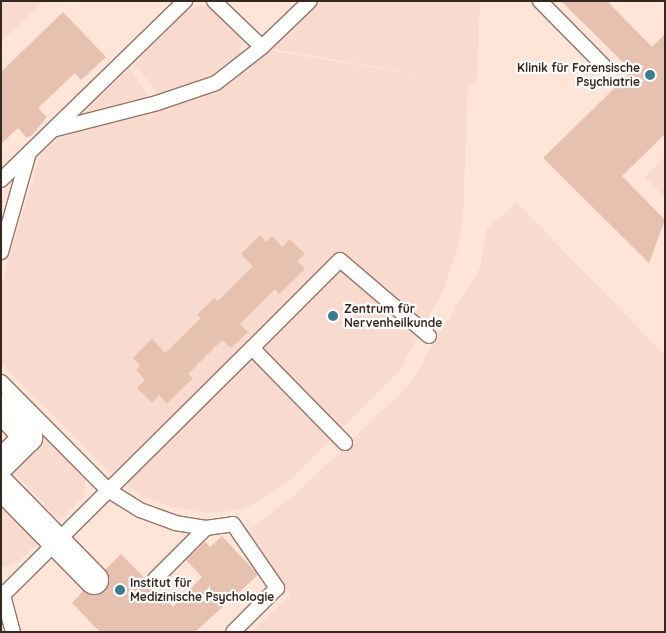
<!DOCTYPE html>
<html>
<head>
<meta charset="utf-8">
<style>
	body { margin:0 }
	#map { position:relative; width:666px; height:633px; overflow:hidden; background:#fbf3f0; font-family:Quicksand,sans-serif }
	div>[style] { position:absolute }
	.built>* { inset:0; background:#ffe4d8; transform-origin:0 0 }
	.green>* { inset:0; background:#f8dbce }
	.building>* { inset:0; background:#e7c1b0 }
	.roads { filter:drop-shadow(1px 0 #977668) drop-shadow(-1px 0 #977668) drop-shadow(0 1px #977668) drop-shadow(0 -1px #977668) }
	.lane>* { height:14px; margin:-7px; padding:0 7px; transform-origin:7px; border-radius:7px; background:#fff }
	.street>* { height:28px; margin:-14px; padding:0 14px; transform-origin:14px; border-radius:14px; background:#fff }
	.dots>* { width:14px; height:14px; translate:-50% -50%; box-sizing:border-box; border:2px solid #fff; border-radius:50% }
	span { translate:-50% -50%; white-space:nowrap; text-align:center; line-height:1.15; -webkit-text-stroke:4.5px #fff; paint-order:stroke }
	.poi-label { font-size:12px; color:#352821; font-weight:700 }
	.right { translate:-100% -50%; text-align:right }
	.left { translate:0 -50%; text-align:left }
	.frame { position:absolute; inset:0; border:2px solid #352821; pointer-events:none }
</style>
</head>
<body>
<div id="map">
	<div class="built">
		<div style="left:1px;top:1px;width:664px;height:631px"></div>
	</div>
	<div class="green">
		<div style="clip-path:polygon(1px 1px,43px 1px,1px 42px)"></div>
		<div style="clip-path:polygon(310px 1px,480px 1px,477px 83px,468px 82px,463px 219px,457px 250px,442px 293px,399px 371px,290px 480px,251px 505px,231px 511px,206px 513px,172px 507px,143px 496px,105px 467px,1px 363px,1px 289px,9px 258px,40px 155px,62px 135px,159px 109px,229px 84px,267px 50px,462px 82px,262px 47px)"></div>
		<div style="clip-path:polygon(198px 6px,208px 6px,237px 32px,241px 41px,239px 56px,217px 79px,159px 96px,135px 64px,184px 13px)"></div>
		<div style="clip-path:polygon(130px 68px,150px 98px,78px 118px)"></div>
		<div style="clip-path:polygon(665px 156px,665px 198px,645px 177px)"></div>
		<div style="clip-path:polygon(517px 203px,665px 355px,665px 632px,251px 632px,290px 595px,246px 532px,296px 494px,409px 385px,480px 268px,487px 228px)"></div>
		<div style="clip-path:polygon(42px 433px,86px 476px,84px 496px,60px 521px,8px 466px)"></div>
		<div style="clip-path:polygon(1px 500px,41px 540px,18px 563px,6px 567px,1px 566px)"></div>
	</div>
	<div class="building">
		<div style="clip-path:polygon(561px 1px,607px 1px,652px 47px,665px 34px,665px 134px,622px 176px,665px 220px,649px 263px,543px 158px,632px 71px)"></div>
		<div style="clip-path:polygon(63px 12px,106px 57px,81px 80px,75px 73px,38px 108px,47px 117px,31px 136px,26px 137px,18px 128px,1px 144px,1px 72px)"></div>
		<div style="clip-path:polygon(260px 235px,266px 242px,272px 236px,282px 247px,290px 239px,305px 254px,297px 261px,305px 269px,279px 294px,275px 289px,240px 324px,248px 332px,231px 348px,222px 340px,188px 374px,193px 378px,167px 404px,159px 395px,152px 403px,137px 388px,145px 380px,136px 370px,140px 366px,133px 358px,152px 339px,165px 353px,201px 318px,197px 315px,214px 298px,218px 301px,253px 266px,241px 254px)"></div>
		<div style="clip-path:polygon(222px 536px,258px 575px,195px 632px,100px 632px,72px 603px,83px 591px,97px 595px,105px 591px,109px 584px,105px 570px,121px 554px,173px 607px,202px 577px,186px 560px,205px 542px,210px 547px)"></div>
	</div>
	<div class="roads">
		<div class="lane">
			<div style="left:214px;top:1px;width:66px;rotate:43.8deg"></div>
			<div style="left:262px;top:47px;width:66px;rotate:-43.8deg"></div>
			<div style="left:540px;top:1px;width:90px;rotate:45.5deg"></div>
			<div style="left:56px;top:129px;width:104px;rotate:-14.4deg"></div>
			<div style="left:157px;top:103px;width:62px;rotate:-18.7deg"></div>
			<div style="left:216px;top:83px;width:58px;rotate:-38deg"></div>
			<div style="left:1px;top:180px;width:257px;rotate:-44.2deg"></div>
			<div style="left:1px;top:252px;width:100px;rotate:-74.3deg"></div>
			<div style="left:1px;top:382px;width:152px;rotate:45.3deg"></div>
			<div style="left:108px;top:490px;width:38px;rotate:32deg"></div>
			<div style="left:140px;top:510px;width:37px;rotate:20deg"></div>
			<div style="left:175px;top:523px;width:31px;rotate:9deg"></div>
			<div style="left:206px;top:528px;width:27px;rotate:-8deg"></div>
			<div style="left:233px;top:524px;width:78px;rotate:55.5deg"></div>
			<div style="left:277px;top:588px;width:62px;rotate:135deg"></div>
			<div style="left:345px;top:443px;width:133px;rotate:-134.4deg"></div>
			<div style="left:252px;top:348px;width:124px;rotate:-45deg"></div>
			<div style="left:340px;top:260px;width:117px;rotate:40.5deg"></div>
			<div style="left:155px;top:579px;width:72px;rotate:-45deg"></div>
			<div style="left:1px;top:592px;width:4px;rotate:56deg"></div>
			<div style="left:3px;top:595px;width:351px;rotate:-44.8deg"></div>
			<div style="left:1px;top:597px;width:3px;rotate:-45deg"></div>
			<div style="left:3px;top:595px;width:38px;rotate:75deg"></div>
		</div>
		<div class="street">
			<div style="left:1px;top:408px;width:40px;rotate:47deg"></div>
			<div style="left:28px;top:437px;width:38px;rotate:135deg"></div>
			<div style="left:1px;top:485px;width:133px;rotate:45.6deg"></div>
		</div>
	</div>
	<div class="dots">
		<div style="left:650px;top:75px;background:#3b7d8f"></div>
		<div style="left:333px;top:316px;background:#3b7d8f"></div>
		<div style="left:120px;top:590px;background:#3b7d8f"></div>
	</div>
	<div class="poi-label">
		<span class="right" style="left:640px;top:75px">Klinik für Forensische<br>Psychiatrie</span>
		<span class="left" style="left:344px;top:316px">Zentrum für<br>Nervenheilkunde</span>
		<span class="left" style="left:130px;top:590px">Institut für<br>Medizinische Psychologie</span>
	</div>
	<div class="frame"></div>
</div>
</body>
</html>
